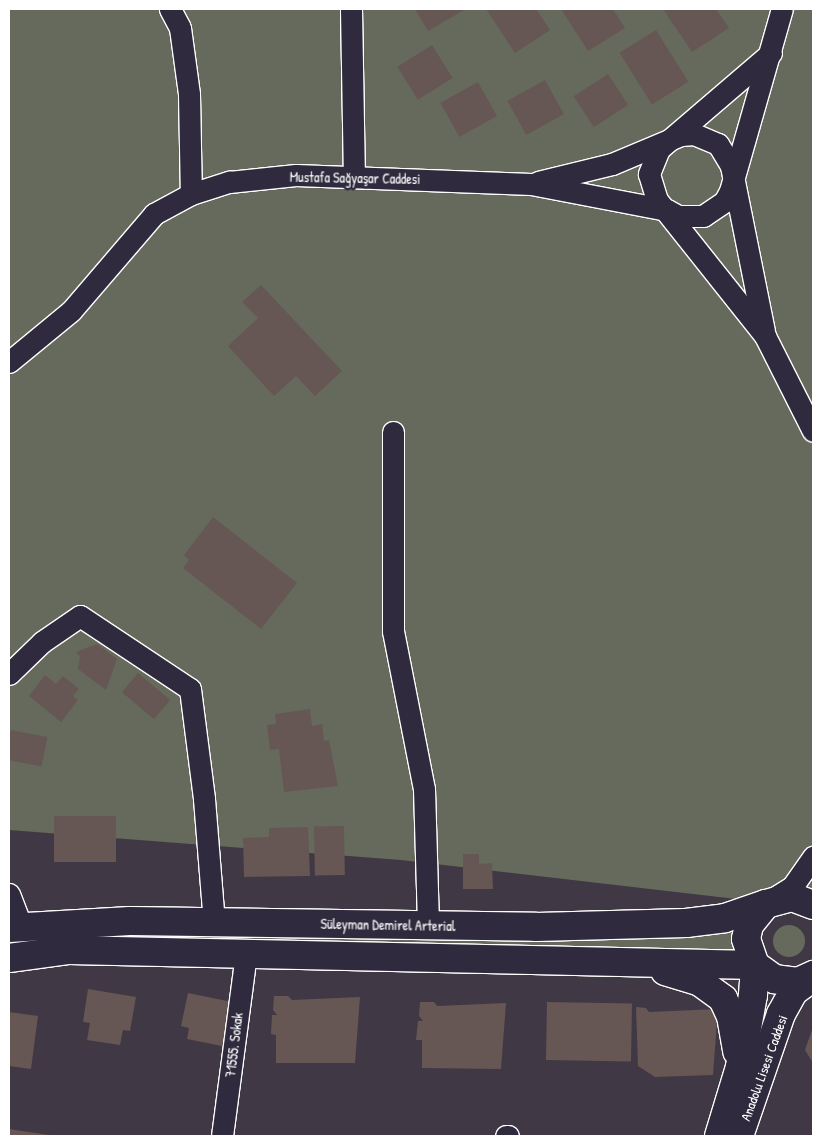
<!DOCTYPE html>
<html>
<head>
<meta charset="utf-8">
<style>
	body { margin:0 }
	#map { position:relative; width:822px; height:1145px; overflow:hidden; background:#403844; font-family:"Patrick Hand",sans-serif }
	div>[style] { position:absolute }
	.green>* { inset:0; background:#656a5c }
	.round { border-radius:50% }
	.building>* { inset:0; background:#665754; transform-origin:0 0 }
	.roads { filter:drop-shadow(1px 0 #fff) drop-shadow(-1px 0 #fff) drop-shadow(0 1px #fff) drop-shadow(0 -1px #fff) }
	.minor>* { height:21px; margin:-10.5px; padding:0 10.5px; transform-origin:10.5px; border-radius:10.5px; background:#2f2a3d }
	.major>* { height:28px; margin:-14px; padding:0 14px; transform-origin:14px; border-radius:14px; background:#2f2a3d }
	span { translate:-50% -50%; white-space:nowrap; text-align:center; line-height:1.15; -webkit-text-stroke:5px #2f2a3d; paint-order:stroke }
	.street-label { font-size:14px; color:#fff }
	.frame { position:absolute; inset:0; border:10px solid #fff; pointer-events:none }
</style>
</head>
<body>
<div id="map">
	<div class="green">
		<div style="clip-path:polygon(9px 9px,813px 9px,813px 908px,401px 860px,9px 830px)"></div>
		<div class="round" style="left:773px;top:925px;width:32px;height:32px"></div>
		<div style="clip-path:polygon(735px 931px,733px 953px,9px 949px,9px 941px,135px 933px,611px 940px,688px 937px)"></div>
	</div>
	<div class="building">
		<div style="clip-path:polygon(415px 9px,463px 9px,464px 10px,428px 31px)"></div>
		<div style="clip-path:polygon(486px 9px,536px 9px,550px 30px,515px 53px)"></div>
		<div style="clip-path:polygon(561px 9px,613px 9px,625px 28px,588px 51px)"></div>
		<div style="clip-path:polygon(663px 9px,716px 9px,729px 28px,692px 52px)"></div>
		<div style="left:656px;top:30px;width:61px;height:43px;rotate:58deg"></div>
		<div style="left:432px;top:45px;width:39px;height:41px;rotate:58deg"></div>
		<div style="left:608px;top:74px;width:37px;height:41px;rotate:57deg"></div>
		<div style="left:545px;top:80px;width:39px;height:43px;rotate:61deg"></div>
		<div style="left:478px;top:82px;width:39px;height:43px;rotate:61deg"></div>
		<div style="clip-path:polygon(261px 285px,342px 371px,315px 396px,296px 376px,274px 396px,228px 346px,258px 318px,242px 302px)"></div>
		<div style="clip-path:polygon(213px 517px,297px 583px,261px 629px,183px 568px,189px 560px,184px 555px)"></div>
		<div style="clip-path:polygon(97px 644px,117px 659px,106px 690px,78px 669px,80px 657px,76px 652px)"></div>
		<div style="left:138px;top:673px;width:42px;height:25px;rotate:40deg"></div>
		<div style="clip-path:polygon(45px 675px,56px 684px,63px 676px,79px 689px,73px 696px,78px 700px,61px 722px,29px 696px)"></div>
		<div style="clip-path:polygon(310px 709px,312px 726px,322px 724px,324px 741px,329px 740px,338px 786px,284px 792px,279px 749px,270px 750px,267px 725px,276px 724px,275px 714px)"></div>
		<div style="left:11px;top:730px;width:37px;height:30px;rotate:11deg"></div>
		<div style="left:54px;top:816px;width:62px;height:46px"></div>
		<div style="left:344px;top:826px;width:49px;height:30px;rotate:89deg"></div>
		<div style="clip-path:polygon(308px 827px,310px 876px,244px 877px,243px 838px,269px 837px,269px 828px)"></div>
		<div style="clip-path:polygon(463px 854px,479px 854px,479px 864px,492px 863px,493px 889px,463px 889px)"></div>
		<div style="clip-path:polygon(88px 989px,136px 997px,130px 1031px,123px 1030px,120px 1045px,87px 1040px,90px 1023px,83px 1022px)"></div>
		<div style="clip-path:polygon(188px 993px,237px 1003px,222px 1046px,187px 1039px,189px 1028px,181px 1026px)"></div>
		<div style="clip-path:polygon(274px 996px,288px 996px,292px 1000px,360px 997px,355px 1063px,276px 1063px,276px 1035px,271px 1034px,272px 1015px,277px 1015px,273px 1010px)"></div>
		<div style="clip-path:polygon(420px 1002px,434px 1002px,437px 1006px,506px 1003px,501px 1069px,422px 1068px,422px 1040px,416px 1040px,418px 1021px,423px 1021px,419px 1016px)"></div>
		<div style="left:547px;top:1002px;width:85px;height:58px;rotate:1deg"></div>
		<div style="clip-path:polygon(636px 1007px,646px 1008px,649px 1012px,718px 1009px,713px 1075px,655px 1077px,638px 1066px)"></div>
		<div style="clip-path:polygon(9px 1012px,38px 1016px,31px 1069px,9px 1066px)"></div>
		<div style="clip-path:polygon(813px 1027px,813px 1063px,805px 1050px)"></div>
		<div style="clip-path:polygon(9px 1129px,49px 1135px,49px 1136px,9px 1136px)"></div>
	</div>
	<div class="roads">
		<div class="minor">
			<div style="left:170px;top:9px;width:21px;rotate:62deg"></div>
			<div style="left:180px;top:28px;width:67px;rotate:82.2deg"></div>
			<div style="left:189px;top:94px;width:100px;rotate:88.9deg"></div>
			<div style="left:351px;top:9px;width:168px;rotate:89deg"></div>
			<div style="left:771px;top:53px;width:148px;rotate:139.4deg"></div>
			<div style="left:659px;top:149px;width:27px;rotate:112deg"></div>
			<div style="left:649px;top:174px;width:27px;rotate:73deg"></div>
			<div style="left:657px;top:200px;width:174px;rotate:51.5deg"></div>
			<div style="left:765px;top:336px;width:106px;rotate:63.2deg"></div>
			<div style="left:538px;top:182px;width:76px;rotate:-13.7deg"></div>
			<div style="left:612px;top:164px;width:75px;rotate:-22.8deg"></div>
			<div style="left:681px;top:135px;width:13px;rotate:-4deg"></div>
			<div style="left:694px;top:134px;width:26px;rotate:23deg"></div>
			<div style="left:718px;top:144px;width:26px;rotate:59deg"></div>
			<div style="left:731px;top:166px;width:168px;rotate:78.7deg"></div>
			<div style="left:9px;top:362px;width:80px;rotate:-39.4deg"></div>
			<div style="left:71px;top:311px;width:128px;rotate:-49.4deg"></div>
			<div style="left:154px;top:214px;width:42px;rotate:-28.4deg"></div>
			<div style="left:191px;top:194px;width:40px;rotate:-18deg"></div>
			<div style="left:229px;top:182px;width:67px;rotate:-6deg"></div>
			<div style="left:296px;top:175px;width:235px;rotate:2.2deg"></div>
			<div style="left:531px;top:184px;width:138px;rotate:10.8deg"></div>
			<div style="left:667px;top:210px;width:13px;rotate:29deg"></div>
			<div style="left:678px;top:216px;width:25px"></div>
			<div style="left:703px;top:216px;width:25px;rotate:-34deg"></div>
			<div style="left:724px;top:202px;width:13px;rotate:-61deg"></div>
			<div style="left:730px;top:191px;width:189px;rotate:-74.1deg"></div>
			<div style="left:393px;top:432px;width:199px;rotate:90deg"></div>
			<div style="left:393px;top:631px;width:161px;rotate:78.9deg"></div>
			<div style="left:424px;top:789px;width:137px;rotate:88.3deg"></div>
			<div style="left:9px;top:674px;width:46px;rotate:-44.1deg"></div>
			<div style="left:42px;top:642px;width:46px;rotate:-34.4deg"></div>
			<div style="left:80px;top:616px;width:132px;rotate:33.6deg"></div>
			<div style="left:190px;top:689px;width:111px;rotate:82.7deg"></div>
			<div style="left:204px;top:799px;width:124px;rotate:85.4deg"></div>
			<div style="left:9px;top:894px;width:34px;rotate:69deg"></div>
			<div style="left:771px;top:900px;width:25px;rotate:-32deg"></div>
			<div style="left:792px;top:887px;width:37px;rotate:-55deg"></div>
			<div style="left:222px;top:1136px;width:184px;rotate:-82.5deg"></div>
			<div style="left:506px;top:1136px;width:2px"></div>
		</div>
		<div class="major">
			<div style="left:813px;top:905px;width:22px;rotate:-159deg"></div>
			<div style="left:792px;top:897px;width:27px;rotate:165deg"></div>
			<div style="left:766px;top:904px;width:27px;rotate:129deg"></div>
			<div style="left:749px;top:925px;width:14px;rotate:102deg"></div>
			<div style="left:746px;top:939px;width:28px;rotate:71deg"></div>
			<div style="left:755px;top:965px;width:24px;rotate:36deg"></div>
			<div style="left:774px;top:979px;width:24px;rotate:7deg"></div>
			<div style="left:798px;top:982px;width:17px;rotate:-25deg"></div>
			<div style="left:9px;top:928px;width:121px;rotate:-3.3deg"></div>
			<div style="left:130px;top:921px;width:406px;rotate:0.8deg"></div>
			<div style="left:536px;top:927px;width:150px;rotate:-1.5deg"></div>
			<div style="left:686px;top:923px;width:39px;rotate:-7deg"></div>
			<div style="left:725px;top:918px;width:43px;rotate:-18.9deg"></div>
			<div style="left:9px;top:958px;width:61px;rotate:-7.6deg"></div>
			<div style="left:69px;top:950px;width:686px;rotate:1.25deg"></div>
			<div style="left:665px;top:971px;width:37px;rotate:17deg"></div>
			<div style="left:700px;top:982px;width:29px;rotate:36deg"></div>
			<div style="left:723px;top:999px;width:19px;rotate:65deg"></div>
			<div style="left:731px;top:1016px;width:36px;rotate:80deg"></div>
			<div style="left:719px;top:1136px;width:72px;rotate:-73.1deg"></div>
			<div style="left:740px;top:1067px;width:73px;rotate:-79.8deg"></div>
			<div style="left:753px;top:995px;width:30px;rotate:-86deg"></div>
			<div style="left:739px;top:1136px;width:129px;rotate:-71deg"></div>
			<div style="left:781px;top:1014px;width:26px;rotate:-61deg"></div>
			<div style="left:794px;top:991px;width:24px;rotate:-36deg"></div>
		</div>
	</div>
	<div class="street-label">
		<span style="left:355px;top:178px;rotate:1deg">Mustafa Sağyaşar Caddesi</span>
		<span style="left:388px;top:925px;rotate:1deg">Süleyman Demirel Arterial</span>
		<span style="left:234px;top:1045px;rotate:-83deg">71555. Sokak</span>
		<span style="left:764px;top:1068px;rotate:-70deg">Anadolu Lisesi Caddesi</span>
	</div>
	<div class="frame"></div>
</div>
</body>
</html>
